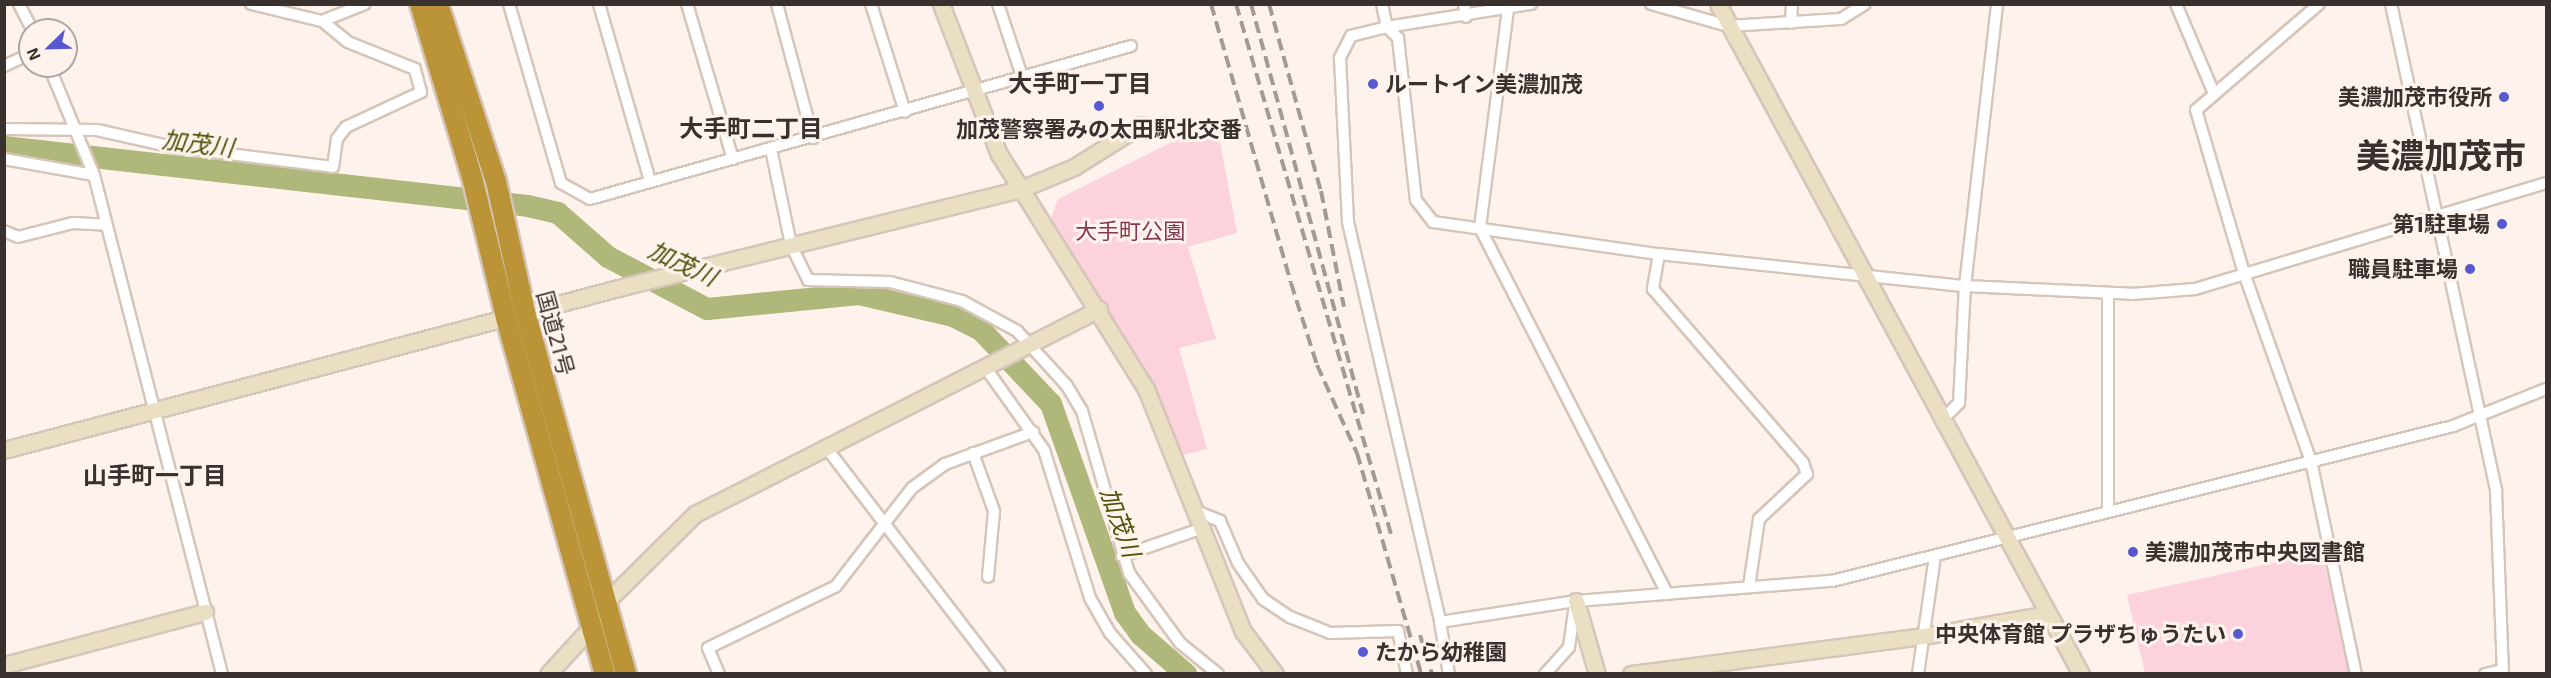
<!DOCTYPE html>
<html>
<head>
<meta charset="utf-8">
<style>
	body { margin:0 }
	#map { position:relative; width:2551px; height:678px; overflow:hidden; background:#fef3ec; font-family:"Exo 2","Noto Sans JP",sans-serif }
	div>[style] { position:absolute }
	.green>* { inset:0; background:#fcd2dc }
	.river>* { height:22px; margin:-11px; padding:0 11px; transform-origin:11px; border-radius:11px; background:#b0b77a }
	.roads { filter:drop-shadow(2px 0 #d6c5b9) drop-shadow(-2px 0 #d6c5b9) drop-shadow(0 2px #d6c5b9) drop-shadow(0 -2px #d6c5b9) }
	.street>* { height:10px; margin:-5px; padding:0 5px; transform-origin:5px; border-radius:5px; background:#fff }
	.secondary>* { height:15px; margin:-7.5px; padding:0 7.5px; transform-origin:7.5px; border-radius:7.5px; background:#eadfc3 }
	.highway>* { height:20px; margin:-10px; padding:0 10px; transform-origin:10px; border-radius:10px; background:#ba9436 }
	.rail>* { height:4px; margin-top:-2px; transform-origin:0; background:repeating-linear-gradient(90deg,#a49a95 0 12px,transparent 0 18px) }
	.dots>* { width:16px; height:16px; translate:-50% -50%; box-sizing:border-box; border:3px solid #fef3ec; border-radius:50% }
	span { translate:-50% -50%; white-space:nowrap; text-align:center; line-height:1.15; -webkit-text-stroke:6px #fef3ec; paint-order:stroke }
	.poi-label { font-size:22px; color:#38312d; font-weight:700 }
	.left { translate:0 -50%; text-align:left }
	.right { translate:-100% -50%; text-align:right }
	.park-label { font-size:22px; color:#863751 }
	.street-label { font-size:22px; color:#38312d }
	.neighbourhood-label { font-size:24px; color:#38312d; font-weight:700 }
	.water-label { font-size:24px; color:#4d5209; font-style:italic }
	.town-label { font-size:34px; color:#38312d; font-weight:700 }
	.frame { position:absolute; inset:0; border:6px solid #38312d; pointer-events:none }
	.north { position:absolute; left:18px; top:18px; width:60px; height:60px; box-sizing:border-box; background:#fef3ec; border:2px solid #afa5a0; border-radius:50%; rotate:247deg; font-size:16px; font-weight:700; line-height:24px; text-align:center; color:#38312d }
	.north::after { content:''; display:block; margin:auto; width:21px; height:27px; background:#5659d0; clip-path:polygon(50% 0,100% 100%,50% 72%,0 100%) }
</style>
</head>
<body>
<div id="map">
	<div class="green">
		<div style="clip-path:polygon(1216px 120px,1237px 233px,1188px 247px,1216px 339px,1179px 348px,1207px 449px,1183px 455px,1148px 377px,1051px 218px,1058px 199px)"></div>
		<div style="clip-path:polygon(2322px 552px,2349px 673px,2145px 673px,2127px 595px)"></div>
	</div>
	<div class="river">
		<div style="left:4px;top:147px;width:527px;rotate:6.42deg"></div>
		<div style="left:528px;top:206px;width:31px;rotate:13deg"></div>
		<div style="left:558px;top:213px;width:67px;rotate:41.3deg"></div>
		<div style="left:608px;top:257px;width:112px;rotate:27.7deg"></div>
		<div style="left:707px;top:309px;width:153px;rotate:-5.6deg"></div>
		<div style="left:859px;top:294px;width:97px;rotate:13.2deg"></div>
		<div style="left:953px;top:316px;width:31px;rotate:27deg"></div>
		<div style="left:981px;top:330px;width:102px;rotate:46.6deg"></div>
		<div style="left:1051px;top:404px;width:222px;rotate:70.5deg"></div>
		<div style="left:1125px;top:613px;width:27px;rotate:54deg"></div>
		<div style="left:1141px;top:635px;width:60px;rotate:40.9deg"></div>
	</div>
	<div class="roads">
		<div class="street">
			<div style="left:19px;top:4px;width:29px;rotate:63deg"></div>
			<div style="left:251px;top:4px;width:73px;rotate:13.5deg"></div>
			<div style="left:322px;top:21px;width:46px;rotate:-21.6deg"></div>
			<div style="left:509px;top:4px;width:186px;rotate:73.8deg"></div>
			<div style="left:561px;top:183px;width:33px;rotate:29deg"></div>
			<div style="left:590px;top:199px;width:562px;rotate:-15.79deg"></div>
			<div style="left:599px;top:4px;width:184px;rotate:73.9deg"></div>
			<div style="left:687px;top:4px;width:162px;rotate:73.5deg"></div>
			<div style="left:777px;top:4px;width:139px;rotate:75deg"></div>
			<div style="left:871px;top:4px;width:113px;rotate:72.5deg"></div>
			<div style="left:998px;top:4px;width:76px;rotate:71.6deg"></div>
			<div style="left:1382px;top:4px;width:24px;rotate:78deg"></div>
			<div style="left:1387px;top:27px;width:37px;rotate:166deg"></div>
			<div style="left:1351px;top:36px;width:25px;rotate:117deg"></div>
			<div style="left:1340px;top:58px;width:164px;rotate:87.2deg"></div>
			<div style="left:1348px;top:222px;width:410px;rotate:77deg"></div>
			<div style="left:1440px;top:622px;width:138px;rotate:-8.8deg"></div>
			<div style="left:1576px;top:601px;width:257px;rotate:-4.5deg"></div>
			<div style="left:1832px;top:581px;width:640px;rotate:-14.01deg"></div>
			<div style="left:2453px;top:426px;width:100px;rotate:-21.7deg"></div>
			<div style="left:1464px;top:4px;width:13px;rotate:81deg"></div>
			<div style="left:1651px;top:4px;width:80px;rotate:15.9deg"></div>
			<div style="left:1728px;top:26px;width:113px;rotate:-3.5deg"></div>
			<div style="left:1841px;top:19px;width:28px;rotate:-32deg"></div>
			<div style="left:2176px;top:4px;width:95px;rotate:67deg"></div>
			<div style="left:2319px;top:4px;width:162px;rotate:139.2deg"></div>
			<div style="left:2196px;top:110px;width:173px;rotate:73.6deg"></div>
			<div style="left:2245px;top:276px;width:196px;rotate:70.4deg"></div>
			<div style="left:2311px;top:461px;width:218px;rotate:78.1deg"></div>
			<div style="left:2391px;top:4px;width:498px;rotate:77.8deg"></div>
			<div style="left:2496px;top:491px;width:183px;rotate:87.8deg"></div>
			<div style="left:1508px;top:9px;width:221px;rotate:97.3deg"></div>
			<div style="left:1480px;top:228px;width:411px;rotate:62.9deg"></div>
			<div style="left:1791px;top:23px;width:19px;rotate:-87deg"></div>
			<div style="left:1387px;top:27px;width:16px;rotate:45deg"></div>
			<div style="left:1398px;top:38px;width:163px;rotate:83.7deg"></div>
			<div style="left:1416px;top:200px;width:28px;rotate:52deg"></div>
			<div style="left:1433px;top:222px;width:228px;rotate:8.1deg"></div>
			<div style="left:1659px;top:254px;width:308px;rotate:6deg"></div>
			<div style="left:1965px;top:286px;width:167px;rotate:2.7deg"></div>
			<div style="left:2132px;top:294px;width:63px;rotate:-4.5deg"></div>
			<div style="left:2195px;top:289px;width:367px;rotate:-16.8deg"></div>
			<div style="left:1387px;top:27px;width:146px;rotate:-9.1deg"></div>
			<div style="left:4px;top:66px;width:29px;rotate:-25deg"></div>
			<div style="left:49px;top:66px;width:118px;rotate:67.6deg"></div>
			<div style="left:94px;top:175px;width:515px;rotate:75.61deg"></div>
			<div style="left:4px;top:129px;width:93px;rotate:0.6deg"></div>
			<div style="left:97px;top:130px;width:78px;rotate:12.6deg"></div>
			<div style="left:173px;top:147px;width:161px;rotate:7.1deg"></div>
			<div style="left:333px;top:167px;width:28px;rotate:-82deg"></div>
			<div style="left:337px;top:139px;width:15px;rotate:-53deg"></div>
			<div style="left:346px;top:127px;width:83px;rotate:-25deg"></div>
			<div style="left:421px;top:92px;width:24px;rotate:-105deg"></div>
			<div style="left:415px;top:69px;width:72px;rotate:-158.1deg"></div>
			<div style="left:348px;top:42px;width:33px;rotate:-141deg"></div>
			<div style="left:771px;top:149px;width:98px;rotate:78.2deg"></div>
			<div style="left:791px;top:245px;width:39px;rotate:64deg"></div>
			<div style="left:808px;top:280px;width:82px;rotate:1.4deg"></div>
			<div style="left:890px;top:282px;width:74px;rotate:14.8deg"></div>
			<div style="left:962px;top:301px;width:63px;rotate:28.6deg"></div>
			<div style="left:1017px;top:331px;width:74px;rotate:47.7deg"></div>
			<div style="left:1067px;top:386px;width:29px;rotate:59deg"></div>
			<div style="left:1082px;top:411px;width:169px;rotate:73.8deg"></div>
			<div style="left:1129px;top:573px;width:87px;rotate:53.9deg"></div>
			<div style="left:1180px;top:643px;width:49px;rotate:39.2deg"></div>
			<div style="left:4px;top:159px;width:91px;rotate:10.1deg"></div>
			<div style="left:4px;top:231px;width:15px;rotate:23deg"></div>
			<div style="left:18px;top:237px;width:57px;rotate:-14.3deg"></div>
			<div style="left:73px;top:223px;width:33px;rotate:3deg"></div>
			<div style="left:1659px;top:254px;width:36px;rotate:100deg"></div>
			<div style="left:1653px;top:289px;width:230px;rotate:49.2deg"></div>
			<div style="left:1803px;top:463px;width:12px;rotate:70deg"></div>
			<div style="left:1807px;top:474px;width:66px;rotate:136.8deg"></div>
			<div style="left:1759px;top:519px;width:69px;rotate:98.4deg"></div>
			<div style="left:2108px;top:293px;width:216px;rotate:90deg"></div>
			<div style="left:985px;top:367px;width:102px;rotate:54.6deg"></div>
			<div style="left:1044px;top:450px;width:155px;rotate:72.7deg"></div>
			<div style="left:1090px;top:598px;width:40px;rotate:60.3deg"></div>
			<div style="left:1110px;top:633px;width:55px;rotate:48.7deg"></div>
			<div style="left:1944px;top:418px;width:21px;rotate:-45deg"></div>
			<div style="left:1959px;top:403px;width:117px;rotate:-87.1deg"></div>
			<div style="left:1965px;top:286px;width:284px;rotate:-83.5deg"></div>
			<div style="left:825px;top:446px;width:287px;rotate:52.5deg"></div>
			<div style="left:973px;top:453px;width:62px;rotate:70.1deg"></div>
			<div style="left:994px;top:511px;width:66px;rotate:95.2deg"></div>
			<div style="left:1198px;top:512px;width:24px;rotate:22deg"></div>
			<div style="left:1220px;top:521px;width:46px;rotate:66.8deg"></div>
			<div style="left:1238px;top:563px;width:44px;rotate:55.2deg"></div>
			<div style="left:1263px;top:599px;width:32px;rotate:34deg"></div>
			<div style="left:1290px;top:617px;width:43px;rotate:21.8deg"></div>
			<div style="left:1330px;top:633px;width:68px;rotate:-1.7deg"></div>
			<div style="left:1398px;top:631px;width:44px;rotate:78.2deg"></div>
			<div style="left:1122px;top:556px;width:86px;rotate:-19.1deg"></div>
			<div style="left:1440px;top:622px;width:53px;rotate:80.2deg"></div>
			<div style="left:719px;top:674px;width:28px;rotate:-113deg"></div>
			<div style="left:708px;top:648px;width:142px;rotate:-25.8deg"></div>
			<div style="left:836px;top:586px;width:124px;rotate:-52.2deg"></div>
			<div style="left:912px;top:488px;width:41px;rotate:-36deg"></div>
			<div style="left:945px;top:464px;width:94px;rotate:-20deg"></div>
			<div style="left:1545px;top:674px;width:36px;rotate:-48deg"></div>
			<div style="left:1569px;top:647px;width:42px;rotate:-81.9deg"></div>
			<div style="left:1918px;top:674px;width:119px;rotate:-81.8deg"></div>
			<div style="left:2485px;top:674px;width:18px;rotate:-13deg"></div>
		</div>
		<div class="secondary">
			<div style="left:941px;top:4px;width:161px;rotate:68.9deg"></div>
			<div style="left:999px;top:154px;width:41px;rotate:57.8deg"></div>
			<div style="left:1021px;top:189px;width:57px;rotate:-22.5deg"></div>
			<div style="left:1074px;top:167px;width:79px;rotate:-32.1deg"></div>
			<div style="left:1718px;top:4px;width:762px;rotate:61.55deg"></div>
			<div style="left:4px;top:450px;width:643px;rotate:-14.77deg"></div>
			<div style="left:626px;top:286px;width:407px;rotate:-13.8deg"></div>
			<div style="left:1021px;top:189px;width:236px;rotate:58deg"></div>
			<div style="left:1146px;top:389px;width:261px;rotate:68.2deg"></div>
			<div style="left:1243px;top:631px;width:54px;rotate:53.3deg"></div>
			<div style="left:1576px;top:601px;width:76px;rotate:74deg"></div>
			<div style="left:4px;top:665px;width:208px;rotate:-14.8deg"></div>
			<div style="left:548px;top:674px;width:65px;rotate:-47.5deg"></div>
			<div style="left:592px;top:626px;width:29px;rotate:-59deg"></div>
			<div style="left:607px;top:601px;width:124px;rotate:-44.7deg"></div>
			<div style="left:695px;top:514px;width:453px;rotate:-26.9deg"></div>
			<div style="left:1631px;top:674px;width:294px;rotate:-7.4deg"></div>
			<div style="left:1923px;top:636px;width:127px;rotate:-10deg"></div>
		</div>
		<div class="highway">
			<div style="left:420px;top:4px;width:181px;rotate:73.3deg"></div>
			<div style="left:472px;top:177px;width:145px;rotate:76.4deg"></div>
			<div style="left:506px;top:318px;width:370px;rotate:74.5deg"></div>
			<div style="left:438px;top:4px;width:186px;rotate:71.9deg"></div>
			<div style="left:496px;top:181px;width:134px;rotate:77.5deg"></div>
			<div style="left:525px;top:312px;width:376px;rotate:74.4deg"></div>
		</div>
	</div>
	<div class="rail">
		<div style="left:1211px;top:4px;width:290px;rotate:74deg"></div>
		<div style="left:1291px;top:283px;width:86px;rotate:72.4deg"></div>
		<div style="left:1317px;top:365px;width:97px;rotate:65.6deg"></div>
		<div style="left:1357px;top:453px;width:230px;rotate:73.8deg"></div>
		<div style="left:1236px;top:4px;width:552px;rotate:73.7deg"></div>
		<div style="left:1251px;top:4px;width:425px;rotate:74.7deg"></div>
		<div style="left:1269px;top:4px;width:194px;rotate:74.5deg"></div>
		<div style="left:1321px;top:191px;width:118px;rotate:78.8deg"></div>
		<div style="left:1420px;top:635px;width:41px;rotate:72.9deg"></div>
	</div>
	<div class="dots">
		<div style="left:1373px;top:84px;background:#5659d0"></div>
		<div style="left:2504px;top:97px;background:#5659d0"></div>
		<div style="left:1099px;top:106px;background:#5659d0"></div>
		<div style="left:2502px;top:224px;background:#5659d0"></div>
		<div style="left:2470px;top:269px;background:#5659d0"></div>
		<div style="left:2133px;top:552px;background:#5659d0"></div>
		<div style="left:2238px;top:634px;background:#5659d0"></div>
		<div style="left:1363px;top:652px;background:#5659d0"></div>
	</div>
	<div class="poi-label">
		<span class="left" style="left:1385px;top:84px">ルートイン美濃加茂</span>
		<span class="right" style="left:2492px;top:97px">美濃加茂市役所</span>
		<span style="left:1099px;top:129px">加茂警察署みの太田駅北交番</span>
		<span class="right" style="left:2490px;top:224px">第1駐車場</span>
		<span class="right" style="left:2458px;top:269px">職員駐車場</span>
		<span class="left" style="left:2145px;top:552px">美濃加茂市中央図書館</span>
		<span class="right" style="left:2226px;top:634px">中央体育館 プラザちゅうたい</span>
		<span class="left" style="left:1375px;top:652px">たから幼稚園</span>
	</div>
	<div class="park-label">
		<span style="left:1130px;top:231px">大手町公園</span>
	</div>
	<div class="street-label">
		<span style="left:556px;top:333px;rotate:75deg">国道21号</span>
	</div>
	<div class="neighbourhood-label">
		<span style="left:1080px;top:83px">大手町一丁目</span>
		<span style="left:751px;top:128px">大手町二丁目</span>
		<span style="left:155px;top:475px">山手町一丁目</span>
	</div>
	<div class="water-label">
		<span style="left:198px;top:143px;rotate:7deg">加茂川</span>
		<span style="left:683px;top:263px;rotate:25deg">加茂川</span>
		<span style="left:1121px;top:522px;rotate:70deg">加茂川</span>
	</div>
	<div class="town-label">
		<span style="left:2441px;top:155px">美濃加茂市</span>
	</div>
	<div class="frame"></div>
	<div class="north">N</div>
</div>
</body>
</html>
